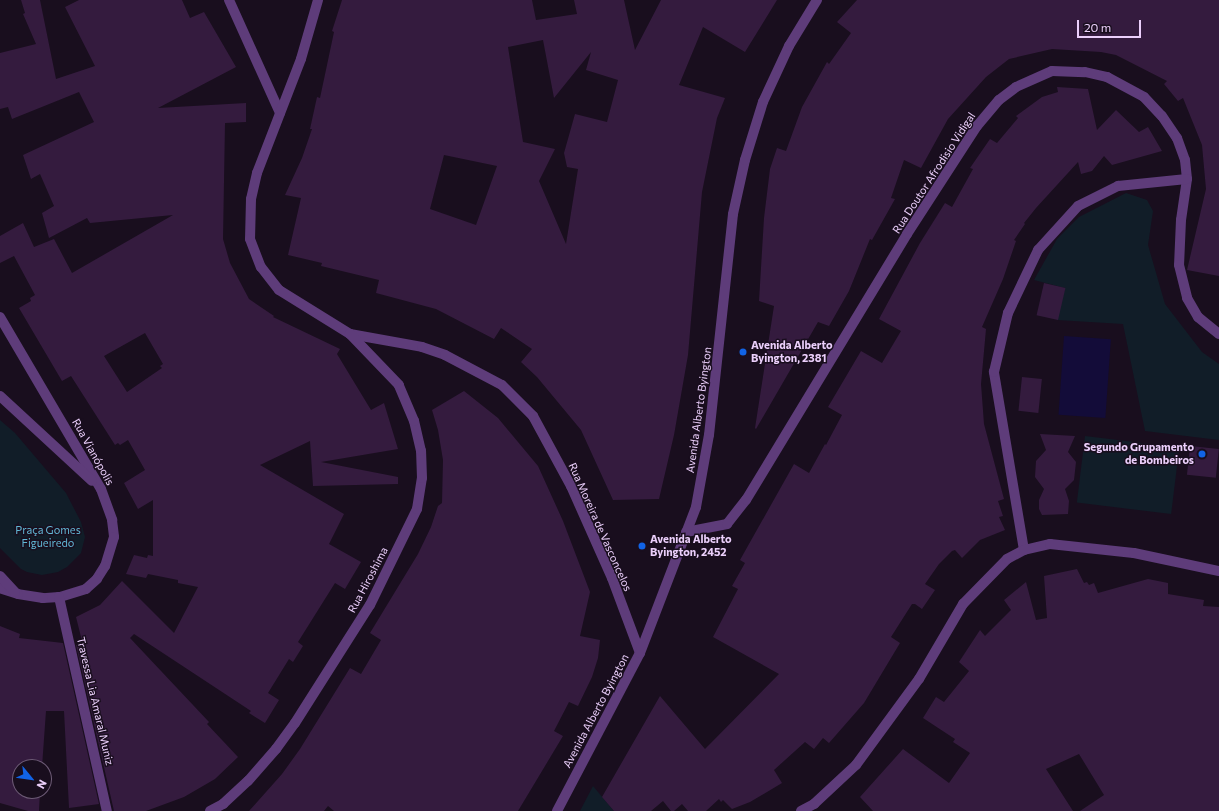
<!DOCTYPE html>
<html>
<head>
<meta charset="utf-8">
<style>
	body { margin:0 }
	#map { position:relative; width:1219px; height:811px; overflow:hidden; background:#190e1e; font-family:Commissioner,sans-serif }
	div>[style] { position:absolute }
	.green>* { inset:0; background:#111d28; transform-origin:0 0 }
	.water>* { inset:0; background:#130c39; transform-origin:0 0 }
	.building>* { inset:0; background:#341b3e; transform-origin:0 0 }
	.minor>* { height:10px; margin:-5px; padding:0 5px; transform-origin:5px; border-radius:5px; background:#5e3c7a }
	.dots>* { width:11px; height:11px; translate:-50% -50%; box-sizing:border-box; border:2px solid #190e1e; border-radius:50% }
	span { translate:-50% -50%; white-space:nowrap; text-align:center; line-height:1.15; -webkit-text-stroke:3px #190e1e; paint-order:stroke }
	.street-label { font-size:11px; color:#ebcffb }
	.poi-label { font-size:11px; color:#ebcffb; font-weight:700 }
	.left { translate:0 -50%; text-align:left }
	.right { translate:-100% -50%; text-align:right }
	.park-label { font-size:11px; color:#61b7d5 }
	.north { position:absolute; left:12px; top:759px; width:40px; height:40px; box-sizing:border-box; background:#190e1e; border:1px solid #6d5b76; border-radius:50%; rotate:119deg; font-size:11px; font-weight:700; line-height:16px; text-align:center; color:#ebcffb }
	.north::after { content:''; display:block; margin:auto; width:14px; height:18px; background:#1163e5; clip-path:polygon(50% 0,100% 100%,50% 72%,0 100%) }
	.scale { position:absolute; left:1077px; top:20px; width:64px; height:18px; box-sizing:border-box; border:2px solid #ebcffb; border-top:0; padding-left:5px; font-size:12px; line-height:14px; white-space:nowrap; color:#ebcffb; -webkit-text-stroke:3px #190e1e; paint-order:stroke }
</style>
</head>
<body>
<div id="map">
	<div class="green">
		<div style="clip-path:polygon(1126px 193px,1147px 200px,1153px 211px,1148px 245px,1165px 304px,1202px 352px,1219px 364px,1219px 440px,1145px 431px,1123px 324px,1057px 320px,1065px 288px,1034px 280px,1057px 239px,1079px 217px)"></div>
		<div style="clip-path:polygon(0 420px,15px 433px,66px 493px,81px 522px,85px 537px,81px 553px,67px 567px,58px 572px,42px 575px,27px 572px,21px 569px,0 548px)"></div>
		<div style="left:1085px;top:436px;width:95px;height:67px;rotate:7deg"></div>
		<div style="clip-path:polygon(593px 786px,614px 811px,580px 811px)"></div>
	</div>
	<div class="water">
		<div style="left:1064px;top:336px;width:47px;height:79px;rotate:4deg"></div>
	</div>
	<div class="building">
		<div style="clip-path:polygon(evenodd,21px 0,40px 0,56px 79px,95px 66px,65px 7px,79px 0,182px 0,190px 18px,204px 12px,236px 67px,158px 108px,246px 103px,246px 122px,225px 123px,223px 239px,230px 263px,249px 299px,274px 316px,273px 317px,340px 349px,337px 354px,371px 410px,384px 403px,398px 449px,321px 462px,398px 477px,398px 484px,313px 486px,310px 441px,260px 465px,344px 514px,329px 544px,361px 562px,345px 589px,335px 583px,298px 642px,303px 646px,293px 662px,289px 659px,268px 693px,279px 700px,265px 723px,249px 713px,251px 711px,134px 634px,130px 638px,209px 722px,207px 724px,238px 757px,215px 779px,184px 797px,146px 811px,114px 811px,76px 645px,83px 645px,76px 617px,100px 605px,122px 581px,174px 633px,198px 587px,178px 583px,178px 580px,148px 574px,146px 578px,126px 574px,134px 555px,147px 558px,148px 555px,153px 556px,153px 500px,138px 509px,124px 483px,145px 470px,128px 440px,120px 445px,118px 443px,115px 445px,71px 376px,62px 381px,19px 308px,31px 301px,30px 298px,35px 295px,14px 256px,0 263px,0 236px,23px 223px,34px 247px,54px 239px,72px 273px,173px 215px,90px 223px,87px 218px,49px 238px,42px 213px,54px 206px,40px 174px,31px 179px,23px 155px,94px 122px,79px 92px,12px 119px,8px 107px,0 109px,0 53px,36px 44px,23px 14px,25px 13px,21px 0,145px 333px,163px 364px,160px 366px,162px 368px,127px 392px,104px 356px,145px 333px)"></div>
		<div style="clip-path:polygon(evenodd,342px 0,532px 0,536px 20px,577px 14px,574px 0,624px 0,635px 50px,661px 0,777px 0,745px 52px,703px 27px,679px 85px,725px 98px,717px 118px,702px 192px,688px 355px,674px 435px,659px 499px,613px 500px,581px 430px,537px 377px,521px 362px,532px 349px,501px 328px,494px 339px,436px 309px,376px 293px,379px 280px,321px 266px,322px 263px,288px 255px,301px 198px,285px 195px,302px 158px,312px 129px,310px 129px,317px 97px,320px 98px,334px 32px,332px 31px,342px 0,543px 40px,554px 98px,591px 52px,586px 70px,618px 80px,607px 122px,575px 114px,564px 153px,567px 167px,578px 169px,566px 244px,539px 181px,555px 149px,523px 142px,508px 47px,543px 40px,342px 0,444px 155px,497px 166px,476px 225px,430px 209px,444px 155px)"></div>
		<div style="clip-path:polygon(857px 0,1219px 0,1219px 276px,1187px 270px,1206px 189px,1202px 145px,1183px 98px,1178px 101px,1164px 84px,1167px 81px,1116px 55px,1101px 52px,1052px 49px,1009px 59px,986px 77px,948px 119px,921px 168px,904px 160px,891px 198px,895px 199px,872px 240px,870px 239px,849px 291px,829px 326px,818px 322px,756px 429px,755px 428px,774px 306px,759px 301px,764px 218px,770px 169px,777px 148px,786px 151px,802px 107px,827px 62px,829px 64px,851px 33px,837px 22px)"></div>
		<div style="clip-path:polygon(1057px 87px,1088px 89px,1097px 130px,1116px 110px,1139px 132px,1148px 127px,1162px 151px,1112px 165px,1104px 156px,1092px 171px,1081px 174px,1078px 162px,1036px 208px,1024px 223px,1025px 224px,1014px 240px,1016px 241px,1003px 279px,982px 327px,986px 329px,981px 384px,984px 424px,1004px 499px,998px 501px,1003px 516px,999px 517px,1005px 530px,980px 540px,962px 558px,955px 550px,952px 551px,939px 564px,925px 584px,935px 590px,922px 609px,915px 604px,912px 604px,891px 637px,900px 643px,864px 703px,829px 743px,823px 738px,814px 749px,805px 742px,774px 770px,782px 783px,750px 802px,732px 809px,723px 800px,721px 802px,719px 799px,706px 811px,688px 811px,682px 804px,674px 811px,671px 811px,663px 801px,651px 811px,614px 811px,602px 797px,660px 696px,705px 749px,779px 674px,713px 637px,738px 589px,732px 586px,745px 563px,740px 560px,794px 464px,809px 473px,825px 444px,826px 445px,842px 415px,828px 407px,861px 351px,882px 363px,901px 331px,879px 319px,920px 243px,945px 203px,952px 207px,973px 169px,970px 168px,990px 139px,997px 143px,1018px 118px,1016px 116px,1042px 97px,1058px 92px)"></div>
		<div style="left:1044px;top:283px;width:22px;height:33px;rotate:13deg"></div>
		<div style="left:1022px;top:377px;width:20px;height:34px;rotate:6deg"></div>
		<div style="clip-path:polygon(464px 391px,498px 418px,538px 466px,563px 521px,590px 592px,580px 636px,600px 640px,598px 658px,592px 677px,578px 706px,569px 702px,554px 731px,563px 736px,518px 811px,334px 811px,328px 806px,324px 811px,249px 811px,282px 774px,300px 749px,350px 668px,361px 674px,381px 640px,370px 633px,418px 554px,431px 527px,438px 506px,442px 503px,443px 460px,438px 430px,432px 410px)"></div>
		<div style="clip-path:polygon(1040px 434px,1075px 436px,1068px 452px,1076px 462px,1074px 480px,1065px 489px,1069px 501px,1068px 514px,1042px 515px,1039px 509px,1039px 500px,1044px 489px,1035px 477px,1036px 461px,1046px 450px)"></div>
		<div style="left:1190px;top:446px;width:29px;height:29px;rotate:6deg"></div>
		<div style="clip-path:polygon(1077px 569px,1084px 583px,1087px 582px,1089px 585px,1094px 583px,1098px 593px,1148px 579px,1168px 583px,1168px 594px,1204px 600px,1203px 606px,1219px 607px,1219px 811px,1080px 811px,1104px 795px,1079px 754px,1046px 769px,1073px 811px,873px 811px,860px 797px,903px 749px,949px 783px,970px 753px,953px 742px,955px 739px,923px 718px,936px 697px,944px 702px,969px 671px,959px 662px,980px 630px,985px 636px,1011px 610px,1004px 600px,1026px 582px,1036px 620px,1047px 618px,1044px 576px)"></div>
		<div style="clip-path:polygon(0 626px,20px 634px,19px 638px,63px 643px,99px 804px,69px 808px,64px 711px,46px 711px,42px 767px,20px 767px,20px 791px,40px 791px,39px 811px,28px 811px,0 803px)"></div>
	</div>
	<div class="minor">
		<div style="left:229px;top:0;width:124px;rotate:65.7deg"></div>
		<div style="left:318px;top:0;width:61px;rotate:106.1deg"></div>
		<div style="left:301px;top:59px;width:122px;rotate:111.1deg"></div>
		<div style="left:257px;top:173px;width:27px;rotate:103deg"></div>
		<div style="left:251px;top:199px;width:40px;rotate:91.4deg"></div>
		<div style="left:250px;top:239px;width:30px;rotate:69deg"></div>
		<div style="left:261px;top:267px;width:29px;rotate:52deg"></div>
		<div style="left:279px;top:290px;width:84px;rotate:31.8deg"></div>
		<div style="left:350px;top:334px;width:73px;rotate:10.2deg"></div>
		<div style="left:422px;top:347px;width:24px;rotate:19deg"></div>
		<div style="left:445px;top:355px;width:64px;rotate:27.8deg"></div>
		<div style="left:502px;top:385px;width:44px;rotate:45deg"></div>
		<div style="left:533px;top:416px;width:80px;rotate:61.5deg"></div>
		<div style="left:571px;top:486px;width:101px;rotate:66deg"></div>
		<div style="left:612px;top:578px;width:80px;rotate:69.5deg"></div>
		<div style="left:0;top:317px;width:199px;rotate:59.6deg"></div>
		<div style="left:101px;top:489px;width:33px;rotate:70deg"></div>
		<div style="left:112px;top:520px;width:17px;rotate:83deg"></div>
		<div style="left:114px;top:537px;width:30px;rotate:107deg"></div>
		<div style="left:105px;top:566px;width:15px;rotate:122deg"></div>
		<div style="left:97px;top:579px;width:15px;rotate:138deg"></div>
		<div style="left:86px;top:589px;width:28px;rotate:163deg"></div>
		<div style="left:59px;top:597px;width:16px;rotate:176deg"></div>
		<div style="left:43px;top:598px;width:25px;rotate:-171deg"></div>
		<div style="left:18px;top:594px;width:19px;rotate:-162deg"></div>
		<div style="left:0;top:396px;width:125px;rotate:42.7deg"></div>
		<div style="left:686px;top:532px;width:42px;rotate:-11deg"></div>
		<div style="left:727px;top:524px;width:31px;rotate:-52deg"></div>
		<div style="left:746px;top:500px;width:311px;rotate:-58.8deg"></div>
		<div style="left:907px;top:234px;width:129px;rotate:-57.1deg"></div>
		<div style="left:977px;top:126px;width:34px;rotate:-50deg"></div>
		<div style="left:999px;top:100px;width:21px;rotate:-37deg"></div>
		<div style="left:1016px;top:87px;width:39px;rotate:-24deg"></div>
		<div style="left:1052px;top:71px;width:33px;rotate:2deg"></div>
		<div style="left:1085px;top:72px;width:23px;rotate:13deg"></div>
		<div style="left:1107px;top:77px;width:42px;rotate:28.4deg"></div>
		<div style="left:1144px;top:97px;width:26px;rotate:47deg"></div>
		<div style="left:1162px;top:116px;width:27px;rotate:56deg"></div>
		<div style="left:1177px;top:138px;width:23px;rotate:70deg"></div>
		<div style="left:1185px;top:160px;width:19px;rotate:84deg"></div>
		<div style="left:1187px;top:179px;width:41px;rotate:98.3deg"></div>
		<div style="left:1181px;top:220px;width:45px;rotate:92.5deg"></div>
		<div style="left:1179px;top:265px;width:34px;rotate:76deg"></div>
		<div style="left:1187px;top:298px;width:22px;rotate:60deg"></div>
		<div style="left:1198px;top:317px;width:27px;rotate:39deg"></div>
		<div style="left:1024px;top:550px;width:181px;rotate:-99.6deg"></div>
		<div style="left:994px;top:372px;width:61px;rotate:-76.7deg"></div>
		<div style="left:1008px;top:313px;width:70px;rotate:-64.5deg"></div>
		<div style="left:1038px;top:250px;width:59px;rotate:-47.7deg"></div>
		<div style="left:1078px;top:206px;width:45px;rotate:-26.6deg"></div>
		<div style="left:1118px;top:186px;width:69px;rotate:-5.8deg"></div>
		<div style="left:0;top:576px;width:22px;rotate:47deg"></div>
		<div style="left:59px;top:597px;width:219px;rotate:77.4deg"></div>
		<div style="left:210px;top:811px;width:15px;rotate:-28deg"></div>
		<div style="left:223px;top:804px;width:34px;rotate:-43deg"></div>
		<div style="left:248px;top:781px;width:43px;rotate:-48.8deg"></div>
		<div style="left:276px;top:749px;width:32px;rotate:-54deg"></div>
		<div style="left:295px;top:723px;width:140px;rotate:-57.6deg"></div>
		<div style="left:370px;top:605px;width:107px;rotate:-63.9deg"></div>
		<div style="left:417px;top:509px;width:31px;rotate:-81deg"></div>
		<div style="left:422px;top:478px;width:27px;rotate:-92deg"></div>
		<div style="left:421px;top:451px;width:31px;rotate:-103deg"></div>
		<div style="left:414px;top:421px;width:39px;rotate:-113deg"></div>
		<div style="left:399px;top:385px;width:71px;rotate:-133.9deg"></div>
		<div style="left:557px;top:811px;width:178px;rotate:-62.3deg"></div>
		<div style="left:640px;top:653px;width:156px;rotate:-69deg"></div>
		<div style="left:696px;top:507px;width:73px;rotate:-79.8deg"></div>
		<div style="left:709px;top:435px;width:222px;rotate:-83.8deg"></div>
		<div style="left:733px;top:214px;width:55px;rotate:-77.5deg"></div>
		<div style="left:745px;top:160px;width:61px;rotate:-72.8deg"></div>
		<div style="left:763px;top:102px;width:62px;rotate:-65.1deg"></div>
		<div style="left:789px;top:46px;width:54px;rotate:-58.7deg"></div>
		<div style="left:801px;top:811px;width:15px;rotate:-28deg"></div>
		<div style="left:814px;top:804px;width:57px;rotate:-42.9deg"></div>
		<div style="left:856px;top:765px;width:107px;rotate:-53.8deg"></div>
		<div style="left:919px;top:679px;width:87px;rotate:-59.6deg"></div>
		<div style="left:963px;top:604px;width:63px;rotate:-45.6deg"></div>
		<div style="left:1007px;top:559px;width:19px;rotate:-28deg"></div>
		<div style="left:1024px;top:550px;width:27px;rotate:-13deg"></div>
		<div style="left:1050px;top:544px;width:84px;rotate:6.1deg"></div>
		<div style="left:1134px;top:553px;width:87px;rotate:12deg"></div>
	</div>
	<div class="dots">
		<div style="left:743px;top:352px;background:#1163e5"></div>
		<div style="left:1202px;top:454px;background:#1163e5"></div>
		<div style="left:642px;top:546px;background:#1163e5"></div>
	</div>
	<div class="street-label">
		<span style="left:934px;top:173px;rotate:-57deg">Rua Doutor Afrodisio Vidigal</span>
		<span style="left:699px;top:410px;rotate:-82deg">Avenida Alberto Byington</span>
		<span style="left:93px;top:452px;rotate:61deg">Rua Vianópolis</span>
		<span style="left:600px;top:527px;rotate:66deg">Rua Moreira de Vasconcelos</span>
		<span style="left:368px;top:580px;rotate:-62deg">Rua Hiroshima</span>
		<span style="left:95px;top:701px;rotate:77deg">Travessa Lia Amaral Muniz</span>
		<span style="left:596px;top:711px;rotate:-62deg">Avenida Alberto Byington</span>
	</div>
	<div class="poi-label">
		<span class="left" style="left:751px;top:352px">Avenida Alberto<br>Byington, 2381</span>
		<span class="right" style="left:1194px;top:454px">Segundo Grupamento<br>de Bombeiros</span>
		<span class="left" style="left:650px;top:546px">Avenida Alberto<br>Byington, 2452</span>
	</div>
	<div class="park-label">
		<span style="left:48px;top:537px">Praça Gomes<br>Figueiredo</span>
	</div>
	<div class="north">N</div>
	<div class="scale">20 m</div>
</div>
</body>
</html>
